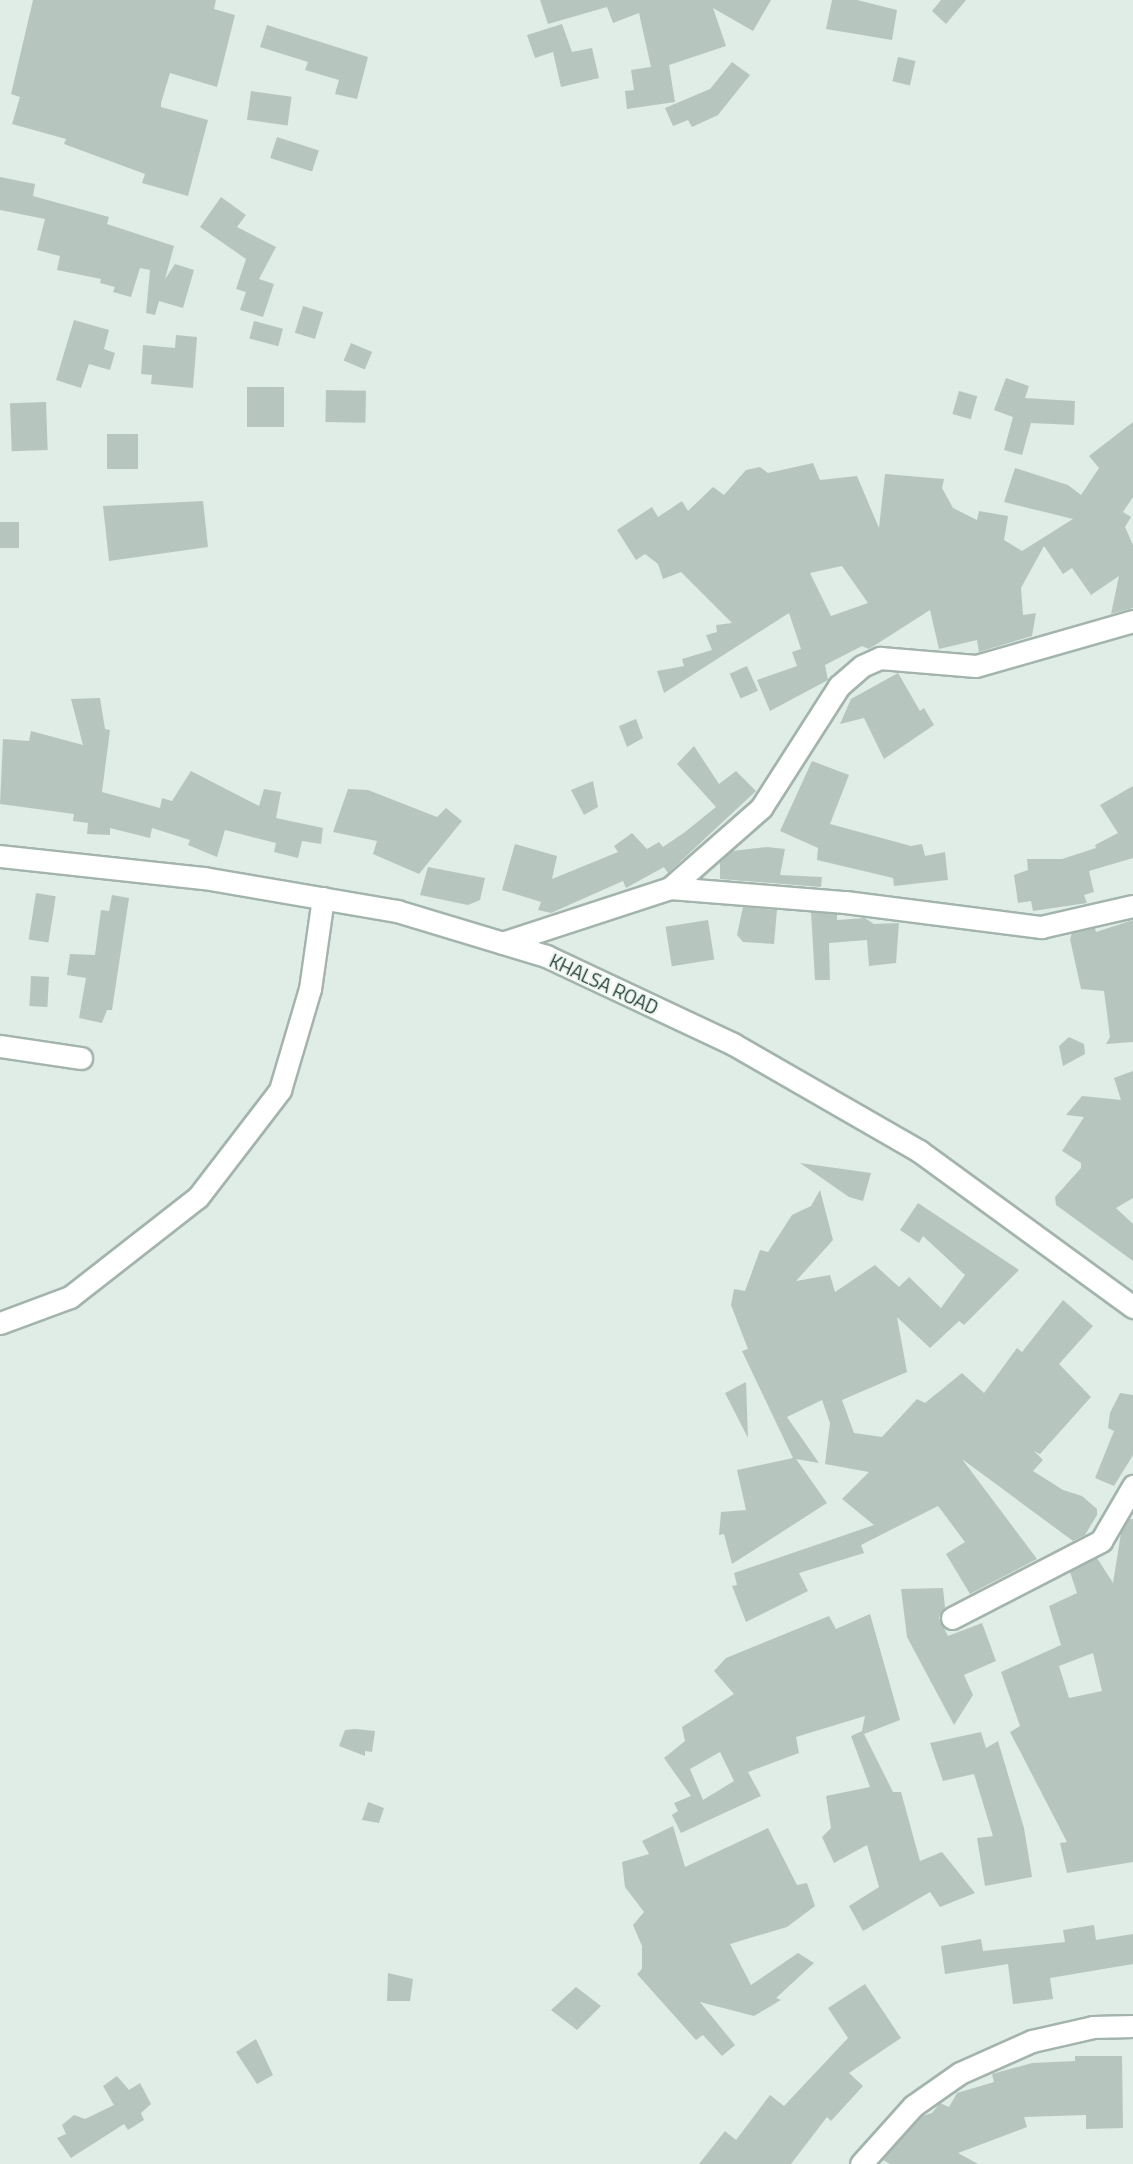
<!DOCTYPE html>
<html>
<head>
<meta charset="utf-8">
<style>
	body { margin:0 }
	#map { position:relative; width:1133px; height:2164px; overflow:hidden; background:#e0ece6; font-family:"Titillium Web",sans-serif }
	div>[style] { position:absolute }
	.building>* { inset:0; background:#b6c6bf; transform-origin:0 0 }
	.roads { filter:drop-shadow(2px 0 #a3b4ad) drop-shadow(-2px 0 #a3b4ad) drop-shadow(0 2px #a3b4ad) drop-shadow(0 -2px #a3b4ad) }
	.street>* { height:21px; margin:-10.5px; padding:0 10.5px; transform-origin:10.5px; border-radius:10.5px; background:#fff }
	.secondary>* { height:21px; margin:-10.5px; padding:0 10.5px; transform-origin:10.5px; border-radius:10.5px; background:#fff }
	span { translate:-50% -50%; white-space:nowrap; text-align:center; line-height:1.15; -webkit-text-stroke:5px #f1f8f4; paint-order:stroke }
	.street-label { font-size:19px; color:#213c34 }
</style>
</head>
<body>
<div id="map">
	<div class="building">
		<div style="clip-path:polygon(33px 0,216px 0,214px 9px,235px 15px,217px 87px,170px 73px,161px 103px,161px 107px,208px 120px,188px 196px,142px 183px,145px 174px,64px 144px,66px 139px,12px 124px,20px 97px,11px 94px)"></div>
		<div style="clip-path:polygon(540px 0,771px 0,753px 31px,713px 8px,726px 46px,669px 65px,675px 102px,627px 109px,625px 91px,634px 90px,631px 70px,651px 67px,639px 13px,613px 23px,607px 7px,548px 24px)"></div>
		<div style="clip-path:polygon(832px 0,857px 0,897px 10px,892px 40px,826px 29px)"></div>
		<div style="clip-path:polygon(941px 0,966px 0,946px 24px,932px 11px)"></div>
		<div style="clip-path:polygon(562px 24px,572px 52px,592px 48px,599px 78px,561px 87px,553px 52px,535px 58px,527px 35px)"></div>
		<div style="clip-path:polygon(267px 25px,368px 57px,357px 99px,335px 94px,339px 80px,305px 70px,308px 62px,260px 47px)"></div>
		<div style="left:898px;top:57px;width:18px;height:25px;rotate:13deg"></div>
		<div style="clip-path:polygon(732px 62px,750px 75px,718px 115px,692px 127px,688px 120px,673px 126px,665px 108px,710px 89px)"></div>
		<div style="left:251px;top:91px;width:41px;height:29px;rotate:8deg"></div>
		<div style="left:277px;top:137px;width:44px;height:22px;rotate:18deg"></div>
		<div style="clip-path:polygon(0 177px,35px 184px,33px 196px,109px 217px,107px 224px,174px 246px,165px 279px,175px 264px,194px 270px,183px 308px,159px 301px,155px 315px,146px 313px,150px 270px,140px 268px,131px 297px,113px 292px,115px 287px,100px 283px,101px 279px,57px 270px,60px 256px,37px 250px,45px 219px,0 210px)"></div>
		<div style="clip-path:polygon(221px 197px,246px 215px,237px 227px,276px 247px,259px 279px,274px 284px,263px 317px,240px 310px,246px 292px,236px 289px,246px 259px,200px 227px)"></div>
		<div style="left:303px;top:306px;width:21px;height:28px;rotate:17deg"></div>
		<div style="clip-path:polygon(74px 320px,109px 330px,104px 349px,115px 353px,110px 370px,89px 364px,81px 388px,56px 380px)"></div>
		<div style="left:254px;top:321px;width:30px;height:18px;rotate:15deg"></div>
		<div style="clip-path:polygon(176px 335px,197px 337px,193px 388px,151px 384px,152px 375px,141px 374px,143px 345px,175px 348px)"></div>
		<div style="left:351px;top:343px;width:23px;height:19px;rotate:23deg"></div>
		<div style="clip-path:polygon(1006px 378px,1029px 386px,1025px 398px,1075px 401px,1074px 425px,1031px 423px,1022px 455px,1004px 450px,1013px 417px,994px 410px)"></div>
		<div style="left:247px;top:387px;width:37px;height:40px"></div>
		<div style="left:326px;top:390px;width:40px;height:32px;rotate:1deg"></div>
		<div style="left:959px;top:391px;width:19px;height:24px;rotate:16deg"></div>
		<div style="left:46px;top:402px;width:48px;height:36px;rotate:88deg"></div>
		<div style="clip-path:polygon(evenodd,1133px 422px,1133px 497px,1123px 512px,1131px 517px,1125px 527px,1133px 545px,1133px 608px,1111px 614px,1119px 576px,1091px 595px,1072px 568px,1063px 574px,1044px 546px,1021px 588px,1023px 615px,1036px 613px,1032px 636px,979px 652px,977px 640px,939px 649px,930px 610px,869px 649px,862px 646px,825px 665px,828px 680px,770px 711px,757px 680px,797px 666px,792px 652px,801px 649px,789px 613px,664px 693px,657px 671px,684px 666px,682px 659px,712px 650px,706px 635px,717px 632px,716px 625px,732px 623px,681px 572px,663px 579px,658px 564px,645px 554px,636px 560px,617px 530px,652px 507px,658px 517px,682px 501px,688px 511px,713px 487px,724px 495px,746px 470px,760px 467px,768px 473px,813px 463px,820px 480px,857px 476px,879px 528px,885px 474px,944px 479px,942px 488px,953px 508px,977px 520px,979px 511px,1008px 516px,1004px 540px,1022px 551px,1073px 519px,1004px 502px,1015px 468px,1068px 485px,1081px 495px,1099px 468px,1089px 456px,1133px 422px,842px 566px,868px 603px,831px 616px,810px 573px,842px 566px)"></div>
		<div style="left:107px;top:434px;width:31px;height:35px"></div>
		<div style="clip-path:polygon(203px 501px,208px 547px,109px 561px,103px 506px)"></div>
		<div style="left:0;top:522px;width:19px;height:26px"></div>
		<div style="left:747px;top:666px;width:27px;height:19px;rotate:66deg"></div>
		<div style="clip-path:polygon(898px 673px,920px 711px,924px 708px,934px 725px,884px 759px,864px 718px,840px 724px,851px 699px)"></div>
		<div style="clip-path:polygon(100px 698px,105px 729px,110px 730px,102px 792px,160px 808px,162px 798px,172px 801px,191px 771px,259px 806px,264px 789px,281px 792px,276px 818px,323px 828px,321px 844px,302px 841px,298px 858px,274px 852px,276px 843px,225px 830px,217px 857px,188px 845px,190px 840px,152px 828px,150px 838px,110px 828px,110px 835px,87px 834px,88px 823px,73px 821px,74px 814px,0 804px,3px 739px,29px 741px,31px 731px,83px 745px,71px 699px)"></div>
		<div style="clip-path:polygon(636px 719px,643px 738px,627px 747px,619px 726px)"></div>
		<div style="clip-path:polygon(694px 746px,719px 784px,736px 771px,756px 791px,668px 873px,664px 867px,626px 888px,623px 881px,551px 913px,538px 910px,541px 902px,502px 890px,515px 844px,557px 856px,552px 879px,618px 852px,614px 846px,632px 833px,647px 849px,659px 842px,663px 847px,685px 832px,716px 807px,677px 764px)"></div>
		<div style="clip-path:polygon(812px 761px,849px 775px,830px 824px,911px 846px,922px 844px,925px 856px,945px 852px,948px 880px,894px 886px,893px 878px,817px 860px,818px 848px,780px 831px)"></div>
		<div style="clip-path:polygon(593px 781px,598px 807px,584px 815px,571px 790px)"></div>
		<div style="clip-path:polygon(1133px 786px,1133px 858px,1089px 871px,1094px 892px,1084px 895px,1087px 903px,1033px 911px,1031px 901px,1018px 903px,1014px 875px,1028px 870px,1027px 859px,1062px 859px,1096px 848px,1095px 845px,1118px 833px,1100px 805px)"></div>
		<div style="clip-path:polygon(348px 789px,368px 790px,437px 817px,446px 808px,462px 821px,419px 874px,373px 854px,377px 841px,333px 832px)"></div>
		<div style="clip-path:polygon(767px 847px,785px 849px,780px 875px,822px 877px,821px 887px,720px 879px,720px 861px,732px 851px)"></div>
		<div style="clip-path:polygon(428px 867px,485px 878px,480px 900px,468px 905px,420px 895px)"></div>
		<div style="left:36px;top:893px;width:20px;height:47px;rotate:9deg"></div>
		<div style="clip-path:polygon(112px 895px,129px 898px,112px 1010px,107px 1010px,102px 1023px,79px 1018px,86px 978px,67px 975px,70px 954px,95px 955px,101px 910px,109px 911px)"></div>
		<div style="clip-path:polygon(743px 907px,777px 910px,774px 944px,743px 942px,737px 935px)"></div>
		<div style="clip-path:polygon(811px 912px,837px 914px,837px 920px,865px 918px,874px 924px,899px 923px,896px 963px,869px 966px,867px 940px,829px 943px,830px 980px,815px 980px)"></div>
		<div style="left:708px;top:920px;width:40px;height:43px;rotate:81deg"></div>
		<div style="clip-path:polygon(1133px 920px,1133px 1042px,1106px 1044px,1110px 1037px,1104px 991px,1081px 989px,1070px 939px,1072px 933px,1095px 928px,1096px 932px)"></div>
		<div style="left:31px;top:976px;width:18px;height:30px;rotate:3deg"></div>
		<div style="clip-path:polygon(1069px 1037px,1084px 1044px,1085px 1054px,1063px 1066px,1059px 1046px)"></div>
		<div style="clip-path:polygon(1133px 1071px,1133px 1198px,1116px 1208px,1133px 1224px,1133px 1261px,1056px 1205px,1055px 1197px,1081px 1168px,1081px 1163px,1062px 1151px,1084px 1117px,1066px 1115px,1082px 1096px,1121px 1100px,1114px 1078px)"></div>
		<div style="clip-path:polygon(800px 1163px,871px 1173px,863px 1201px,849px 1197px)"></div>
		<div style="clip-path:polygon(820px 1190px,833px 1240px,796px 1281px,830px 1275px,835px 1292px,875px 1265px,899px 1287px,909px 1277px,941px 1308px,965px 1275px,923px 1236px,919px 1243px,900px 1230px,918px 1203px,1019px 1270px,964px 1325px,959px 1321px,930px 1348px,897px 1317px,907px 1372px,842px 1400px,854px 1433px,882px 1437px,917px 1399px,925px 1403px,962px 1373px,984px 1393px,1017px 1348px,1022px 1352px,1063px 1300px,1093px 1326px,1059px 1364px,1091px 1397px,1040px 1454px,1034px 1451px,1043px 1460px,1033px 1471px,1063px 1490px,1082px 1496px,1097px 1509px,1097px 1515px,1085px 1535px,1073px 1541px,962px 1459px,1037px 1559px,970px 1594px,946px 1554px,965px 1542px,938px 1506px,861px 1545px,864px 1553px,799px 1573px,808px 1591px,746px 1622px,732px 1586px,737px 1585px,734px 1573px,874px 1525px,842px 1499px,869px 1472px,825px 1464px,830px 1423px,822px 1400px,787px 1417px,819px 1463px,796px 1459px,827px 1503px,732px 1564px,724px 1534px,719px 1535px,721px 1512px,746px 1510px,737px 1470px,793px 1458px,742px 1351px,748px 1349px,731px 1305px,734px 1289px,745px 1291px,760px 1250px,768px 1252px,792px 1215px,811px 1206px)"></div>
		<div style="clip-path:polygon(746px 1382px,748px 1438px,725px 1393px)"></div>
		<div style="clip-path:polygon(1120px 1393px,1133px 1395px,1133px 1455px,1114px 1486px,1095px 1478px,1114px 1431px,1108px 1428px,1110px 1413px)"></div>
		<div style="clip-path:polygon(evenodd,1129px 1519px,1133px 1519px,1133px 1862px,1067px 1873px,1060px 1843px,1067px 1842px,1010px 1732px,1020px 1726px,1001px 1672px,1061px 1645px,1049px 1606px,1077px 1593px,1070px 1572px,1097px 1558px,1113px 1583px,1121px 1533px,1129px 1519px,1093px 1653px,1102px 1691px,1069px 1698px,1059px 1666px,1093px 1653px)"></div>
		<div style="clip-path:polygon(943px 1588px,945px 1607px,939px 1618px,948px 1636px,982px 1623px,996px 1661px,964px 1675px,973px 1695px,954px 1725px,907px 1637px,901px 1589px)"></div>
		<div style="clip-path:polygon(evenodd,870px 1614px,900px 1720px,864px 1734px,893px 1792px,901px 1792px,920px 1861px,942px 1852px,975px 1893px,940px 1907px,930px 1892px,863px 1931px,849px 1906px,879px 1887px,867px 1845px,834px 1863px,822px 1837px,831px 1828px,826px 1796px,870px 1787px,851px 1736px,862px 1731px,865px 1716px,796px 1737px,799px 1753px,748px 1772px,761px 1796px,681px 1833px,672px 1815px,678px 1811px,674px 1803px,691px 1796px,664px 1758px,685px 1741px,682px 1727px,734px 1694px,714px 1671px,726px 1658px,829px 1616px,836px 1629px,870px 1614px,720px 1752px,734px 1781px,703px 1800px,690px 1769px,720px 1752px)"></div>
		<div style="clip-path:polygon(355px 1729px,375px 1731px,372px 1752px,365px 1751px,365px 1756px,339px 1746px,345px 1730px)"></div>
		<div style="clip-path:polygon(981px 1732px,986px 1748px,998px 1741px,1024px 1828px,1032px 1877px,985px 1886px,977px 1838px,993px 1836px,974px 1774px,943px 1781px,930px 1743px)"></div>
		<div style="clip-path:polygon(368px 1802px,384px 1808px,379px 1823px,362px 1820px)"></div>
		<div style="clip-path:polygon(673px 1826px,685px 1867px,768px 1828px,797px 1885px,807px 1883px,815px 1906px,787px 1927px,730px 1944px,751px 1985px,798px 1953px,814px 1963px,776px 1998px,781px 2000px,754px 2016px,700px 2002px,735px 2045px,722px 2056px,703px 2035px,696px 2040px,637px 1974px,642px 1969px,642px 1946px,633px 1925px,644px 1912px,625px 1887px,622px 1862px,649px 1854px,642px 1841px)"></div>
		<div style="clip-path:polygon(1094px 1925px,1096px 1940px,1133px 1934px,1133px 1964px,1050px 1978px,1053px 1999px,1013px 2004px,1008px 1964px,945px 1974px,941px 1946px,981px 1939px,983px 1951px,1065px 1942px,1063px 1930px)"></div>
		<div style="clip-path:polygon(388px 1973px,413px 1979px,410px 2001px,387px 2001px)"></div>
		<div style="clip-path:polygon(865px 1984px,901px 2038px,849px 2073px,863px 2086px,831px 2121px,827px 2117px,791px 2164px,699px 2164px,725px 2131px,736px 2140px,770px 2095px,784px 2106px,848px 2038px,828px 2008px)"></div>
		<div style="clip-path:polygon(576px 1987px,601px 2006px,577px 2030px,551px 2010px)"></div>
		<div style="clip-path:polygon(256px 2039px,273px 2075px,257px 2084px,236px 2052px)"></div>
		<div style="clip-path:polygon(1075px 2056px,1122px 2056px,1123px 2128px,1086px 2129px,1086px 2115px,1024px 2117px,1027px 2127px,958px 2153px,978px 2164px,890px 2164px,883px 2160px,922px 2116px,932px 2113px,940px 2103px,949px 2107px,957px 2093px,994px 2082px,992px 2074px,1032px 2063px,1075px 2061px)"></div>
		<div style="clip-path:polygon(117px 2076px,129px 2090px,140px 2083px,151px 2104px,141px 2113px,144px 2120px,128px 2130px,124px 2124px,71px 2158px,57px 2138px,66px 2134px,62px 2125px,74px 2115px,85px 2119px,114px 2105px,103px 2086px)"></div>
	</div>
	<div class="roads">
		<div class="street">
			<div style="left:670px;top:888px;width:176px;rotate:4.6deg"></div>
			<div style="left:845px;top:902px;width:198px;rotate:7.3deg"></div>
			<div style="left:1041px;top:927px;width:94px;rotate:-12.9deg"></div>
			<div style="left:502px;top:943px;width:177px;rotate:-18.1deg"></div>
			<div style="left:670px;top:888px;width:121px;rotate:-41.3deg"></div>
			<div style="left:761px;top:808px;width:145px;rotate:-57.4deg"></div>
			<div style="left:839px;top:686px;width:30px;rotate:-41deg"></div>
			<div style="left:862px;top:666px;width:20px;rotate:-24deg"></div>
			<div style="left:880px;top:658px;width:96px;rotate:4.8deg"></div>
			<div style="left:976px;top:666px;width:163px;rotate:-16deg"></div>
			<div style="left:0;top:1046px;width:82px;rotate:8.4deg"></div>
			<div style="left:952px;top:1618px;width:168px;rotate:-27.3deg"></div>
			<div style="left:1101px;top:1541px;width:64px;rotate:-59.8deg"></div>
			<div style="left:861px;top:2164px;width:78px;rotate:-48.1deg"></div>
			<div style="left:913px;top:2106px;width:57px;rotate:-35.1deg"></div>
			<div style="left:960px;top:2073px;width:79px;rotate:-24deg"></div>
			<div style="left:1032px;top:2041px;width:63px;rotate:-12.9deg"></div>
			<div style="left:1093px;top:2027px;width:40px;rotate:-1.4deg"></div>
		</div>
		<div class="secondary">
			<div style="left:0;top:856px;width:205px;rotate:6.2deg"></div>
			<div style="left:204px;top:878px;width:196px;rotate:9.7deg"></div>
			<div style="left:397px;top:911px;width:156px;rotate:16.8deg"></div>
			<div style="left:546px;top:956px;width:207px;rotate:25.2deg"></div>
			<div style="left:733px;top:1044px;width:215px;rotate:29.9deg"></div>
			<div style="left:919px;top:1151px;width:265px;rotate:36.1deg"></div>
			<div style="left:0;top:1323px;width:75px;rotate:-20.4deg"></div>
			<div style="left:70px;top:1297px;width:162px;rotate:-38deg"></div>
			<div style="left:198px;top:1197px;width:135px;rotate:-52.5deg"></div>
			<div style="left:280px;top:1090px;width:105px;rotate:-73.5deg"></div>
			<div style="left:310px;top:989px;width:92px;rotate:-81.9deg"></div>
		</div>
	</div>
	<div class="street-label">
		<span style="left:604px;top:984px;rotate:25deg">KHALSA ROAD</span>
	</div>
</div>
</body>
</html>
